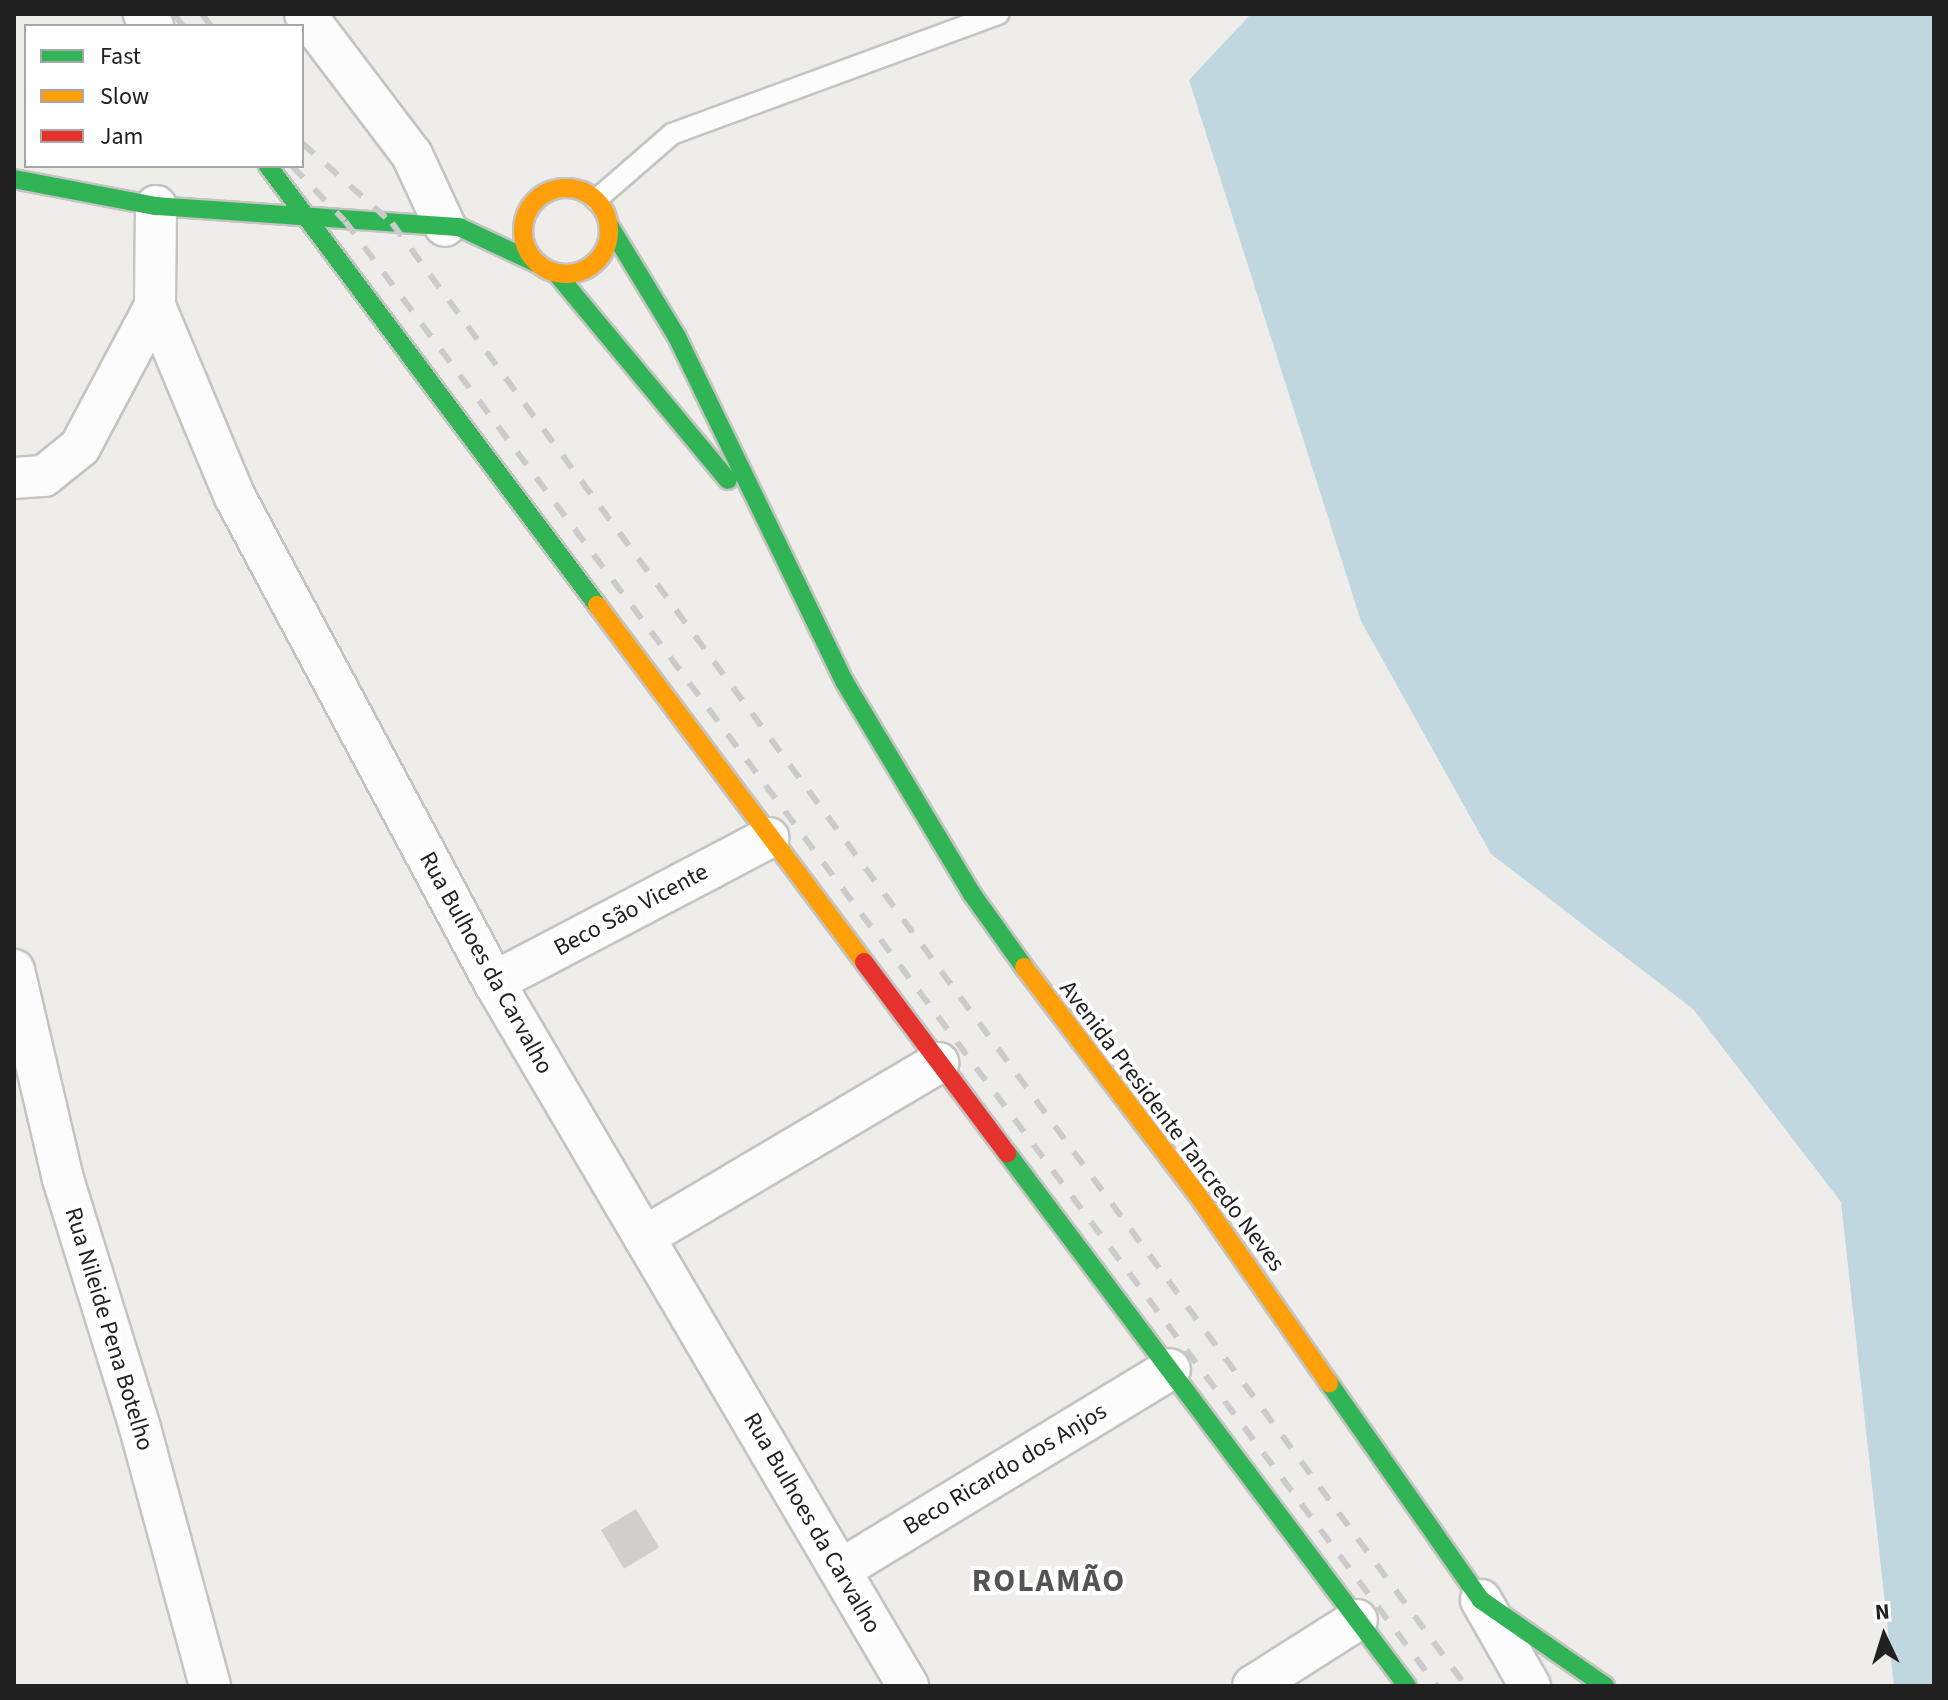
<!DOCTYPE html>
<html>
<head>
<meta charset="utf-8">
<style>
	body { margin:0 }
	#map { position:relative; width:1948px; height:1700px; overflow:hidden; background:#eeedea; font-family:"Source Sans 3",sans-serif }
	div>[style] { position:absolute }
	.water>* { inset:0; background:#c0d7df }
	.building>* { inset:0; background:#d1cfcd; transform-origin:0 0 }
	.roads { filter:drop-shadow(2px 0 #c4c4c2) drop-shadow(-2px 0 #c4c4c2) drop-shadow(0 2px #c4c4c2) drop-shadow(0 -2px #c4c4c2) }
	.lane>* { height:20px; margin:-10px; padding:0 10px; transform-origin:10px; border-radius:10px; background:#fcfcfc }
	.street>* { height:40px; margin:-20px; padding:0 20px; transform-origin:20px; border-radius:20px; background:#fcfcfc }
	.fast>* { height:18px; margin:-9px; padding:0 9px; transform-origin:9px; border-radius:9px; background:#30b455 }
	.slow>* { height:18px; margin:-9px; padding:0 9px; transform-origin:9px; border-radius:9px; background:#ff9f0a }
	.slow>.ring { margin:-9px; padding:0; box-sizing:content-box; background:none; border:18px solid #ff9f0a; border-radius:50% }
	.jam>* { height:18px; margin:-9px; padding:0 9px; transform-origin:9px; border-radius:9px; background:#e5322d }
	.rail>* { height:6px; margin-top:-3px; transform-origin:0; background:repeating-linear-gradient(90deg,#cbcbcb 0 16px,transparent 0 32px) }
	span { translate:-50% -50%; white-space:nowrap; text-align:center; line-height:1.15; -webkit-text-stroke:8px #fff; paint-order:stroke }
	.street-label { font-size:24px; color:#212121 }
	.district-label { font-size:32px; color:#545454; font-weight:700; letter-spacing:2px }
	.frame { position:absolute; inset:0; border:16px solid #212121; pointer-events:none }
	.legend { position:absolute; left:24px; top:24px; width:280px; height:144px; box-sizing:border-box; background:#fff; border:2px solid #a6a6a6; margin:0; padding:10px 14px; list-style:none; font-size:24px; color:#212121 }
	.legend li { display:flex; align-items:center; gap:16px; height:40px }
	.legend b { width:40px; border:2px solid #a6a6a6 }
	.north { position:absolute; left:1844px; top:1596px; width:80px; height:80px; -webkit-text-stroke:6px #fff; paint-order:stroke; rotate:356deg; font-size:22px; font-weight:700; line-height:32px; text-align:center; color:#212121 }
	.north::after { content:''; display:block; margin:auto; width:28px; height:36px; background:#212121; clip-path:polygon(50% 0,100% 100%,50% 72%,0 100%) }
</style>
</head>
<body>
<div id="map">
	<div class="water">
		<div style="clip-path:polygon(1251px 14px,1934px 14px,1934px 1686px,1894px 1686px,1841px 1202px,1693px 1009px,1491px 854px,1361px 621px,1189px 80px)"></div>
	</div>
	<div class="building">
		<div style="left:636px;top:1509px;width:45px;height:41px;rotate:59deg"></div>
	</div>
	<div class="roads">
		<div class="lane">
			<div style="left:596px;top:200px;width:101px;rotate:-41deg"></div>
			<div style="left:672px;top:134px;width:348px;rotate:-20.2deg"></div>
		</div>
		<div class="street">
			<div style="left:144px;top:14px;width:15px;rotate:53deg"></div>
			<div style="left:305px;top:14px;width:177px;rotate:52.8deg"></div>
			<div style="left:412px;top:155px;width:78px;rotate:65.1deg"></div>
			<div style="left:156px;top:206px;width:100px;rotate:90.6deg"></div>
			<div style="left:155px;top:306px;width:207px;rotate:67.3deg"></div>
			<div style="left:235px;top:497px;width:550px;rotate:61.9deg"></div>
			<div style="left:494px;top:982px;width:817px;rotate:59.54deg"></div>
			<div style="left:14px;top:478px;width:30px;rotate:-4deg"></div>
			<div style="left:44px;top:476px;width:46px;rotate:-38.9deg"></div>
			<div style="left:80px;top:447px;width:160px;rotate:-62deg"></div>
			<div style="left:14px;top:970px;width:215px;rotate:76.8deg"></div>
			<div style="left:63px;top:1179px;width:261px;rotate:72.8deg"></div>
			<div style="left:140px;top:1428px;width:267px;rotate:74.8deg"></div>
			<div style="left:494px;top:982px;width:310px;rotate:-27.7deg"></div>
			<div style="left:644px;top:1237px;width:342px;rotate:-30.6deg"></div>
			<div style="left:840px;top:1570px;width:386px;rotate:-31.3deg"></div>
			<div style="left:1481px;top:1600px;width:99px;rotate:60.3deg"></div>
			<div style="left:1253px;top:1686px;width:123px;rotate:-32.4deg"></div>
		</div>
		<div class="fast">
			<div style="left:268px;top:166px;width:549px;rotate:53.15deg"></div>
			<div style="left:14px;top:179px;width:145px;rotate:10.8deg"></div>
			<div style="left:156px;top:206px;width:304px;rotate:4deg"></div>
			<div style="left:459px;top:227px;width:87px;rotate:25.1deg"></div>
			<div style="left:609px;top:225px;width:131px;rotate:58.7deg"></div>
			<div style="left:677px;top:337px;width:382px;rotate:64.1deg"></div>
			<div style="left:844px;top:681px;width:249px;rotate:59deg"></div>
			<div style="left:972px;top:894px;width:90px;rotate:54.5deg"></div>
			<div style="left:556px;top:273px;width:269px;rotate:50.3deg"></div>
			<div style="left:1007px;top:1153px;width:666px;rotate:53.11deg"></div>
			<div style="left:1329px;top:1383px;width:265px;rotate:55deg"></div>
			<div style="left:1481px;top:1600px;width:151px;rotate:34.7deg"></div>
		</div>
		<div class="slow">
			<div class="ring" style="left:523px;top:188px;width:68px;height:68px"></div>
			<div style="left:597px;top:605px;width:446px;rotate:53.2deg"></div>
			<div style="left:1024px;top:967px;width:285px;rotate:52.7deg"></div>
			<div style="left:1197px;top:1194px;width:231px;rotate:55.1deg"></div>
		</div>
		<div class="jam">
			<div style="left:864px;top:962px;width:239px;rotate:53.2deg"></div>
		</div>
	</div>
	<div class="rail">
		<div style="left:174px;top:14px;width:15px;rotate:53deg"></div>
		<div style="left:202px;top:14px;width:15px;rotate:53deg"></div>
		<div style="left:302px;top:143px;width:120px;rotate:41.6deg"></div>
		<div style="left:392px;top:223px;width:1815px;rotate:53.72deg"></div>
		<div style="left:292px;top:166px;width:76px;rotate:46.1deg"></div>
		<div style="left:345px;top:221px;width:1827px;rotate:53.3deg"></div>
	</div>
	<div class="street-label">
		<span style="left:631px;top:910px;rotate:-28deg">Beco São Vicente</span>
		<span style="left:486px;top:963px;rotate:61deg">Rua Bulhoes da Carvalho</span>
		<span style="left:1172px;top:1126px;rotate:53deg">Avenida Presidente Tancredo Neves</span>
		<span style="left:109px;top:1329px;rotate:73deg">Rua Nileide Pena Botelho</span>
		<span style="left:1005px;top:1469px;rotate:-31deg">Beco Ricardo dos Anjos</span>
		<span style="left:812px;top:1523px;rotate:60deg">Rua Bulhoes da Carvalho</span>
	</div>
	<div class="district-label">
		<span style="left:1049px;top:1581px">ROLAMÃO</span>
	</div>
	<div class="frame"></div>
	<ul class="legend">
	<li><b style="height:10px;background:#30b455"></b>Fast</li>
	<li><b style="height:10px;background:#ff9f0a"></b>Slow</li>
	<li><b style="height:10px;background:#e5322d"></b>Jam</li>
	</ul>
	<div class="north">N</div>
</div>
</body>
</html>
